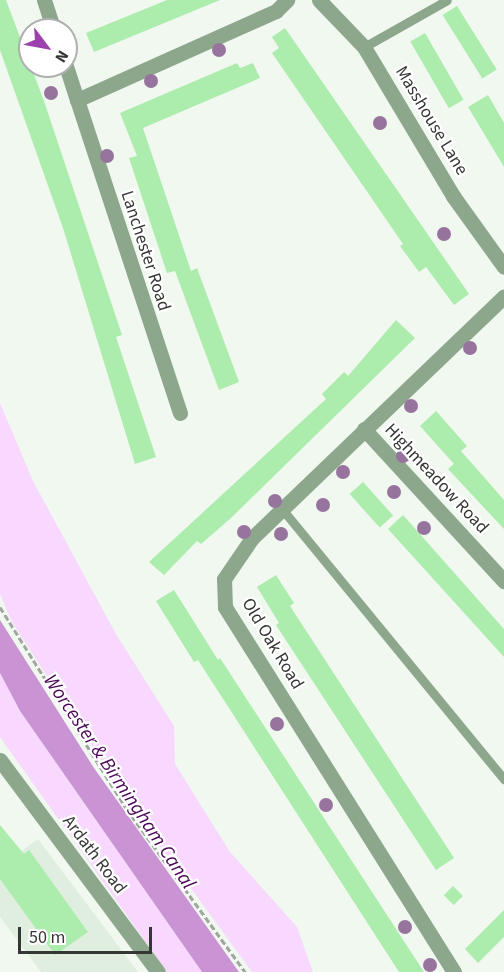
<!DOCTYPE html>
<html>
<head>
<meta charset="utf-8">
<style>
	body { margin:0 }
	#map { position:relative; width:504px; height:972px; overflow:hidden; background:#f1f8f0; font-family:"Source Sans 3",sans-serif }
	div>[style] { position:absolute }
	.built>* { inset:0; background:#e0eee0 }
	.green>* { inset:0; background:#f8d8fe }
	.water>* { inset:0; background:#ca94d4 }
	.building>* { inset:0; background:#acecad; transform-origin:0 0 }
	.path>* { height:3px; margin-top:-1.5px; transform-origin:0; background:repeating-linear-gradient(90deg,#a1a6a0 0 6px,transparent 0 9px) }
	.service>* { height:9px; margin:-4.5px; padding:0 4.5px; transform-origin:4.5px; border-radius:4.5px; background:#8ca78c }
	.minor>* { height:15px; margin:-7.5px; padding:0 7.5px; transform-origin:7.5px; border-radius:7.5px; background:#8ca78c }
	.tertiary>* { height:15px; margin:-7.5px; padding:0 7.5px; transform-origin:7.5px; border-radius:7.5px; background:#8ca78c }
	.trees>* { width:14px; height:14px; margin:-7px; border-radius:50%; background:#97749d }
	span { translate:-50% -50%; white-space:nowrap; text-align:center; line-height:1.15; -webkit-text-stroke:4.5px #fff; paint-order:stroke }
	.street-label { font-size:18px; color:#343734 }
	.water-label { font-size:20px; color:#4b0557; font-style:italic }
	.north { position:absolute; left:18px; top:18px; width:60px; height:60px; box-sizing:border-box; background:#fff; border:2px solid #aeafae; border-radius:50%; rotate:122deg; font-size:16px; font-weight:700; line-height:24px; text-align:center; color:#343734 }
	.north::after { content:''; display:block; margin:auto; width:21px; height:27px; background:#9c42ad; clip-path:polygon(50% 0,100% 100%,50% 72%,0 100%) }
	.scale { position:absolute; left:18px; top:927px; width:134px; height:27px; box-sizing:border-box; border:3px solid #343734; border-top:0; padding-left:8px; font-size:18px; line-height:21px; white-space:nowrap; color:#343734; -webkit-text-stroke:4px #fff; paint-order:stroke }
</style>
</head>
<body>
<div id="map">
	<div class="built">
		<div style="clip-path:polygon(38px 839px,138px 972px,41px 972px,0 917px,0 867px)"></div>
	</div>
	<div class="green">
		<div style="clip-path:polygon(0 403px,33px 481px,116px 634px,174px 726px,175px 764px,230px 852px,297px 927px,313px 972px,252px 972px,130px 805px,12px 622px,0 594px)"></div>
		<div style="clip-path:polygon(0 673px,20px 711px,202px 972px,167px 972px,0 737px)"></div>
	</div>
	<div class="water">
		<div style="clip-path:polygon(0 620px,94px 768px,239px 972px,202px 972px,20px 711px,0 673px)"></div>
	</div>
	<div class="building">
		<div style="clip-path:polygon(0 0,6px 0,44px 101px,122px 335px,116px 337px,156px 457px,135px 464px,63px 228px,0 50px)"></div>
		<div style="clip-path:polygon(167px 0,220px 0,94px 52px,86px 33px)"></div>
		<div style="left:457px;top:6px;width:75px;height:17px;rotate:58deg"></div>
		<div style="clip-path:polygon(285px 28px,469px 294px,454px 305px,426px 267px,419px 272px,400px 246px,403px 244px,272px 53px,279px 48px,272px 37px)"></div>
		<div style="left:425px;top:33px;width:77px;height:17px;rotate:60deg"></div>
		<div style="clip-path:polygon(237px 63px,240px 68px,253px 63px,260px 78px,143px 128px,191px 271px,197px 268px,239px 382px,219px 390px,175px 271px,167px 273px,129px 158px,137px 156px,120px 113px)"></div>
		<div style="clip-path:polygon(488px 95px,504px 123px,504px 167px,468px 107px)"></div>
		<div style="clip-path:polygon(396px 320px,415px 338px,231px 518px,201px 544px,197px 541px,164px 575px,149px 562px,326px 399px,322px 394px,344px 372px,348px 376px)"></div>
		<div style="clip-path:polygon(436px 411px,467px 446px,461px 451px,504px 500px,504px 529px,448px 469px,454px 464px,420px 426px)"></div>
		<div style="left:363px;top:482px;width:45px;height:18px;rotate:48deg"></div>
		<div style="clip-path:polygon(403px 515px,504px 629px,504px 657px,388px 529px)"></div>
		<div style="clip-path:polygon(276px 575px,294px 603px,290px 606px,454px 858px,436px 870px,276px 625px,279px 623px,257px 587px)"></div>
		<div style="clip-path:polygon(174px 590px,218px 660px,220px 658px,424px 972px,399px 972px,198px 660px,194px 662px,156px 601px)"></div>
		<div style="clip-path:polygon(0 825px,24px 854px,29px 850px,88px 932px,55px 955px,0 879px)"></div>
		<div style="left:453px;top:886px;width:14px;height:13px;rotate:45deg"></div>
		<div style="clip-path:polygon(504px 910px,504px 937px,478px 963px,465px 949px)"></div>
	</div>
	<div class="path">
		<div style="left:0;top:607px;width:237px;rotate:57.9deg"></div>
		<div style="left:126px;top:808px;width:203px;rotate:54deg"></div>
	</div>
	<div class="service">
		<div style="left:364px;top:47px;width:95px;rotate:-29.5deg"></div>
		<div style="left:282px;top:509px;width:350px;rotate:50.6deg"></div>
	</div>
	<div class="minor">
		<div style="left:44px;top:0;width:32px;rotate:72deg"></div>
		<div style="left:66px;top:66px;width:36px;rotate:72deg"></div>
		<div style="left:180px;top:413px;width:330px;rotate:-108.2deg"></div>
		<div style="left:77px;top:100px;width:218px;rotate:-24.1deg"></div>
		<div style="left:276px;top:11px;width:16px;rotate:-45deg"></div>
		<div style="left:364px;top:429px;width:207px;rotate:47.4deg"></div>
		<div style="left:0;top:760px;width:264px;rotate:53.3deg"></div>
		<div style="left:454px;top:972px;width:431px;rotate:-122.1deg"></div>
		<div style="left:225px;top:607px;width:28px;rotate:-92deg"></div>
		<div style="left:224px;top:579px;width:50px;rotate:-55.7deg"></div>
		<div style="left:252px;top:538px;width:349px;rotate:-43.8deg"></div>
	</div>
	<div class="tertiary">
		<div style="left:319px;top:0;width:65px;rotate:46.2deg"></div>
		<div style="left:364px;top:47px;width:174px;rotate:59.1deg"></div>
		<div style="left:453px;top:196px;width:87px;rotate:54.3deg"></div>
	</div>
	<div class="trees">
		<div style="left:219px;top:50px"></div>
		<div style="left:151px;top:81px"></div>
		<div style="left:51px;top:93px"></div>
		<div style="left:380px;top:123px"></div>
		<div style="left:107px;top:156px"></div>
		<div style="left:444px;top:234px"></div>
		<div style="left:470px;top:348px"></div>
		<div style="left:411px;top:406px"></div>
		<div style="left:403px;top:456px"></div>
		<div style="left:343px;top:472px"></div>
		<div style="left:394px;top:492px"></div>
		<div style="left:275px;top:501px"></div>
		<div style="left:323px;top:505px"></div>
		<div style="left:424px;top:528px"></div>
		<div style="left:244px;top:532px"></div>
		<div style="left:281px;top:534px"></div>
		<div style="left:277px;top:724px"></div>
		<div style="left:326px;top:805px"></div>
		<div style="left:405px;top:927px"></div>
		<div style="left:430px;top:965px"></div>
	</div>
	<div class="street-label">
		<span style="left:431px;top:121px;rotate:59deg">Masshouse Lane</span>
		<span style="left:145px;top:251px;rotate:72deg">Lanchester Road</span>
		<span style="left:436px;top:479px;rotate:47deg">Highmeadow Road</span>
		<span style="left:272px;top:644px;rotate:59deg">Old Oak Road</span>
		<span style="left:94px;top:855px;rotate:53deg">Ardath Road</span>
	</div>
	<div class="water-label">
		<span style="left:119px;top:782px;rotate:56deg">Worcester &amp; Birmingham Canal</span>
	</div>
	<div class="north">N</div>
	<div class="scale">50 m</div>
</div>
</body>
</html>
